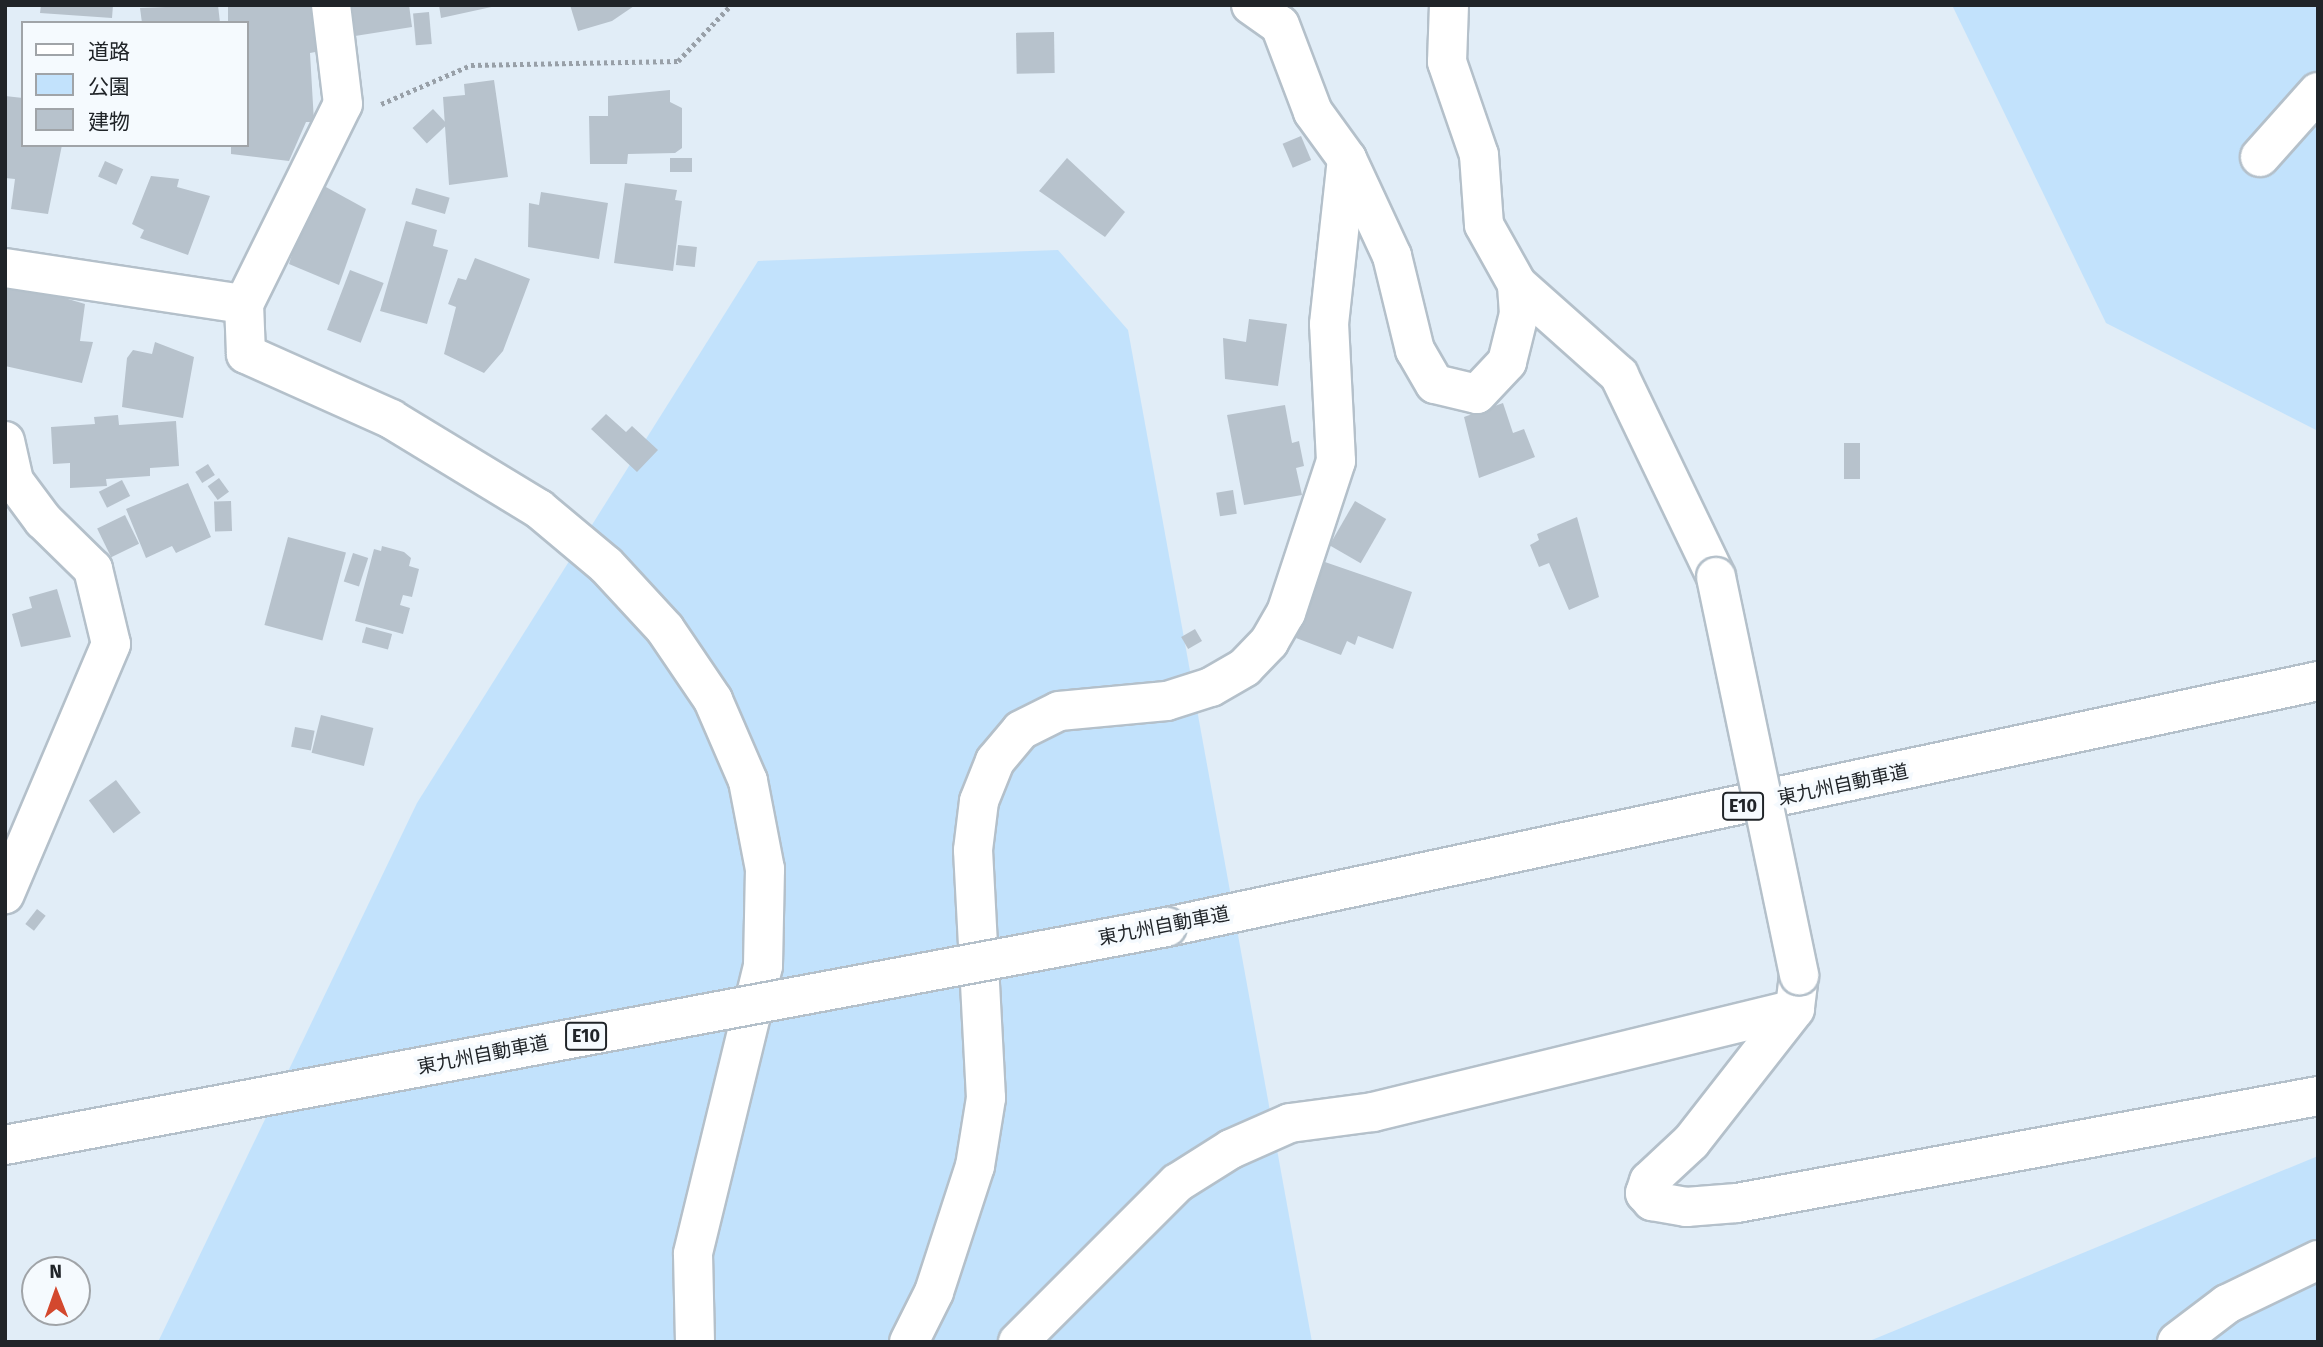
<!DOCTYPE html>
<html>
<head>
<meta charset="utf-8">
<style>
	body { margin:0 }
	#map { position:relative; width:2323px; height:1347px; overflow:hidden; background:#e1edf7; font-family:"Fira Sans","Noto Sans JP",sans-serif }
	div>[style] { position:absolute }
	.green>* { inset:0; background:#c2e2fc }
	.building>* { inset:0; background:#b7c2cc; transform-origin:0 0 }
	.path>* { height:4.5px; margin-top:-2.25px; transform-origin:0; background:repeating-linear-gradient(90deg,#98a0a8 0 3.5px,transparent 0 7px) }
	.roads { filter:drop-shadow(2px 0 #b4c0ca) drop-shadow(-2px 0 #b4c0ca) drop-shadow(0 2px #b4c0ca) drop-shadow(0 -2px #b4c0ca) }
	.minor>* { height:38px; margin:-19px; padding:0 19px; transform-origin:19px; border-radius:19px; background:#fff }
	.motorway>* { height:38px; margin:-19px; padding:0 19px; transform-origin:19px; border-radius:19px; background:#fff }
	.bridges { filter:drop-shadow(2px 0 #b4c0ca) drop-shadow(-2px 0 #b4c0ca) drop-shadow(0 2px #b4c0ca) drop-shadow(0 -2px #b4c0ca) }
	.minor-bridge>* { height:38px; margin:-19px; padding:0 19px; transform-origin:19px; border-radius:19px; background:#fff }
	.motorway-bridge>* { height:38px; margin:-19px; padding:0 19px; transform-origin:19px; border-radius:19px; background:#fff }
	span { translate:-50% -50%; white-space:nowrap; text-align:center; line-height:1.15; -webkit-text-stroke:7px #f5fafe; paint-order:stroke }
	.shield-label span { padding:2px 5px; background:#f5fafe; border:2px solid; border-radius:5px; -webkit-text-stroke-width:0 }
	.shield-label { font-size:18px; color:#202428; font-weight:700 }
	.street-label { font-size:19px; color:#202428 }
	.frame { position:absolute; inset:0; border:7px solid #202428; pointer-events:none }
	.legend { position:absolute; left:21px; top:21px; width:228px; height:126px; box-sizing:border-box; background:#f5fafe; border:2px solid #a0a4a8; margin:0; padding:9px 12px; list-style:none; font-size:21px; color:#202428 }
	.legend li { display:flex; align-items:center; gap:14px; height:35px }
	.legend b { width:35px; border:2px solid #a0a4a8 }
	.north { position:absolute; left:21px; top:1256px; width:70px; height:70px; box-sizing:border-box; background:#f5fafe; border:2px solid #a0a4a8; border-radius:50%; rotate:359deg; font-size:19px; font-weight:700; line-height:28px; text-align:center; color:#202428 }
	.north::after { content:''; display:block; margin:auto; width:24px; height:32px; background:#d3482e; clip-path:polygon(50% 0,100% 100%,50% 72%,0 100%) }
</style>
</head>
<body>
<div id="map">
	<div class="green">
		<div style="clip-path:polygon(1952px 5px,2318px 5px,2318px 431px,2106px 323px)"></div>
		<div style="clip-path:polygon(1058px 250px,1128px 330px,1312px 1342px,158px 1342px,417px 803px,758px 261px)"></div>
		<div style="clip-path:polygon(2318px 1156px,2318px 1342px,1867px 1342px)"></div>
	</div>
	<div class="building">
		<div style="clip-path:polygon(41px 5px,113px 5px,112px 18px,40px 13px)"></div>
		<div style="clip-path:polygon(218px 5px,220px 23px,142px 23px,140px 8px)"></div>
		<div style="clip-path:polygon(228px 5px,323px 5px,326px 50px,310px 53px,314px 122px,306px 122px,289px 161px,231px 154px,231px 145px,247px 145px,247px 23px,228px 23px)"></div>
		<div style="clip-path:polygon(351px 5px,409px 5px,412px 27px,355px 36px)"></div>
		<div style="clip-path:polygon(439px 5px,496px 5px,496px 6px,441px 18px)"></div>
		<div style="clip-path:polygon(570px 5px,634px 5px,634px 6px,612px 21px,578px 31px)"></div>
		<div style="left:429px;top:12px;width:32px;height:16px;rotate:85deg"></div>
		<div style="left:1054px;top:32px;width:41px;height:38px;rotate:89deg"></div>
		<div style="clip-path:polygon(494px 80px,508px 177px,449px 185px,443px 97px,465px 95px,464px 84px)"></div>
		<div style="clip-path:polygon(670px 90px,670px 102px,682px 108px,682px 148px,675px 153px,628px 154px,627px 164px,590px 164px,589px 116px,608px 116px,608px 96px)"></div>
		<div style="clip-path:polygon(5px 96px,23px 98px,23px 145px,62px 145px,48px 214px,11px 209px,15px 179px,5px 178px)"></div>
		<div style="left:433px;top:109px;width:21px;height:28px;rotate:47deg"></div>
		<div style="left:1301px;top:136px;width:26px;height:20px;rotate:67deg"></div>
		<div style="left:670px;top:158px;width:22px;height:14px"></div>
		<div style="clip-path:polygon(1067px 158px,1125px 212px,1105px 237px,1039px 191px)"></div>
		<div style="left:105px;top:161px;width:20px;height:17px;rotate:24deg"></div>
		<div style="clip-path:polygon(151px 176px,179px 179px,177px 187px,210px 196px,188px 255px,140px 238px,144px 230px,132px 224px)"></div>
		<div style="clip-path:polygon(315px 181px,366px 209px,339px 285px,289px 264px)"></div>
		<div style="clip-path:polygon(625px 183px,677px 190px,675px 200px,682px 201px,673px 271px,614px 263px)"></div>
		<div style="left:416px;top:188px;width:35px;height:17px;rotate:16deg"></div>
		<div style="clip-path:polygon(541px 192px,608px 203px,599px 259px,528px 247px,529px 203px,539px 205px)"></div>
		<div style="clip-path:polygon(406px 221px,437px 230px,433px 246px,448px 250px,427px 324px,380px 311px)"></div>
		<div style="left:678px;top:245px;width:19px;height:20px;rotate:6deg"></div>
		<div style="clip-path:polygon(475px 258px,530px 279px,503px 351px,484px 373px,444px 354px,456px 307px,448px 304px,458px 278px,466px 280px)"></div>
		<div style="left:350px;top:270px;width:36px;height:64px;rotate:21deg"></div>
		<div style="clip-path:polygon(17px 284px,85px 304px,80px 341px,93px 342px,82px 383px,5px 366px,5px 291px)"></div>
		<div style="clip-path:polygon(1249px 319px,1287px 324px,1278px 386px,1225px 379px,1223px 338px,1246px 342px)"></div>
		<div style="clip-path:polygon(155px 342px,194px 357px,183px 418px,122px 407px,127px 358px,133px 350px,152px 354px)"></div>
		<div style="clip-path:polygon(1503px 403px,1513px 433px,1524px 429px,1535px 457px,1479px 478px,1464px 417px)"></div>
		<div style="clip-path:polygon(1285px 405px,1292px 443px,1299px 441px,1304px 466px,1296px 468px,1302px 495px,1244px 505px,1227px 415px)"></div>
		<div style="clip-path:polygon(606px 414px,626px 432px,632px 426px,658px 450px,637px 472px,591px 429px)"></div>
		<div style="clip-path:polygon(118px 415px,119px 425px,176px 421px,179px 466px,150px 468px,150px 476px,106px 479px,107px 486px,70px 488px,70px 463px,53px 464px,51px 427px,95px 424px,94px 417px)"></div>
		<div style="left:1844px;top:443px;width:16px;height:36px"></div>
		<div style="left:208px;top:464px;width:13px;height:15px;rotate:58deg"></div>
		<div style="left:219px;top:478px;width:17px;height:14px;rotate:54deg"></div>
		<div style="left:122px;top:480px;width:18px;height:26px;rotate:63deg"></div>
		<div style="clip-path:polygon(188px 483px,211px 537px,176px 553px,172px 546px,146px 558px,126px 509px)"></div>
		<div style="left:1233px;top:490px;width:24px;height:17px;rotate:81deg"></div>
		<div style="left:231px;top:501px;width:30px;height:17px;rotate:88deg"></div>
		<div style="left:1355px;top:501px;width:36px;height:51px;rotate:30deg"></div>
		<div style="left:125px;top:515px;width:32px;height:31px;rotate:64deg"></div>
		<div style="clip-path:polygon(1577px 517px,1599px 597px,1569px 610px,1549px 563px,1539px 567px,1530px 545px,1539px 540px,1537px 534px)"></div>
		<div style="left:288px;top:537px;width:60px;height:91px;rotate:15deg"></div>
		<div style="clip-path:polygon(382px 546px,404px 552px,411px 558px,409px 566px,419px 569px,412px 597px,403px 595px,400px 605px,410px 608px,403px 634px,355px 621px,374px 549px,381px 551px)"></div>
		<div style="left:353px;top:553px;width:16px;height:30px;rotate:18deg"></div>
		<div style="clip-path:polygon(1322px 561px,1412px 592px,1393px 649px,1358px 636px,1355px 645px,1347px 641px,1341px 655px,1296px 638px)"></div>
		<div style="clip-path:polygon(57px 589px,71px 637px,21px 647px,12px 614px,32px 608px,29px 597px)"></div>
		<div style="left:366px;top:627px;width:27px;height:16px;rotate:15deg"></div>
		<div style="left:1195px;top:629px;width:14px;height:16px;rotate:60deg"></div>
		<div style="left:321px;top:715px;width:54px;height:39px;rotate:14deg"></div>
		<div style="left:295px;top:727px;width:20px;height:20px;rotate:11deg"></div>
		<div style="left:116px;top:780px;width:41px;height:34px;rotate:53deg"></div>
		<div style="left:37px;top:909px;width:11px;height:19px;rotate:38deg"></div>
	</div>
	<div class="path">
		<div style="left:381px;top:104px;width:98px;rotate:-23.4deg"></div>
		<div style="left:471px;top:65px;width:207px;rotate:-1.1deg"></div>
		<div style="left:678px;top:61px;width:77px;rotate:-46.6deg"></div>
	</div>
	<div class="roads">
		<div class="minor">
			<div style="left:1251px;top:5px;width:35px;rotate:35deg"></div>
			<div style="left:1280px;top:25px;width:93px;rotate:69.2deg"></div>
			<div style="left:1313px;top:112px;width:58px;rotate:54.1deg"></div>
			<div style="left:1347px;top:159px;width:107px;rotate:65.1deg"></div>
			<div style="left:1392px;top:256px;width:97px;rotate:76.3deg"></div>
			<div style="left:1415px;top:350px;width:39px;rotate:60deg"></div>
			<div style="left:1435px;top:384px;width:43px;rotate:13.4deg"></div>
			<div style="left:1477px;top:394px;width:44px;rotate:-46.8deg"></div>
			<div style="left:1507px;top:362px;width:49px;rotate:-76deg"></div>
			<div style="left:1519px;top:314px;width:30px;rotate:-94deg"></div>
			<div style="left:1449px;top:5px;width:57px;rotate:92deg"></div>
			<div style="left:1447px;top:62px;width:98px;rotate:71deg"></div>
			<div style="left:1479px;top:155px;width:70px;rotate:85.9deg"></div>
			<div style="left:1484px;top:225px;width:68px;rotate:60.8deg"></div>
			<div style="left:1517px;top:284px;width:137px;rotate:41.7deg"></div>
			<div style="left:1619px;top:375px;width:224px;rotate:64.3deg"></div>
			<div style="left:2260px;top:157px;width:87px;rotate:-48.3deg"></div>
			<div style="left:5px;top:268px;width:242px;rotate:8.6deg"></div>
			<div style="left:244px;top:304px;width:50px;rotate:87.7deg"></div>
			<div style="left:246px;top:354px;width:159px;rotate:24.1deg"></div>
			<div style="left:391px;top:419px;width:173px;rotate:31.3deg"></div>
			<div style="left:539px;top:509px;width:87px;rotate:39.9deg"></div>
			<div style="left:606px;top:565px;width:87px;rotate:47.3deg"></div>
			<div style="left:665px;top:629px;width:86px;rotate:55.9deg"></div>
			<div style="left:713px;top:700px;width:88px;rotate:66.6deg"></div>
			<div style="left:748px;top:781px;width:90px;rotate:79.1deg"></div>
			<div style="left:765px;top:869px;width:97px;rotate:91.2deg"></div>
			<div style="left:763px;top:966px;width:296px;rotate:103.7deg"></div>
			<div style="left:693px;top:1254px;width:88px;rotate:88.7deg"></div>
			<div style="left:244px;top:304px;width:223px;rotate:-63.7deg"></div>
			<div style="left:343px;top:104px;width:100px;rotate:-96.9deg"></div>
			<div style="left:5px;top:441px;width:41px;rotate:77.3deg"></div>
			<div style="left:14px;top:481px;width:49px;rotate:53.4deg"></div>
			<div style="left:43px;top:520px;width:70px;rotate:44.4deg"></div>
			<div style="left:93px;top:569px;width:77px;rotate:76.5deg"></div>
			<div style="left:111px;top:644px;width:272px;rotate:113deg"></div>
			<div style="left:1799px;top:975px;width:34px;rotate:97deg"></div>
			<div style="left:1795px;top:1009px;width:169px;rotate:128deg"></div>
			<div style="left:1691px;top:1142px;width:57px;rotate:137.1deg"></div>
			<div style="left:1649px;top:1181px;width:13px;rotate:108deg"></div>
			<div style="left:1645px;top:1193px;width:11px;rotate:49deg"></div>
			<div style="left:1652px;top:1201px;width:35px;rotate:10deg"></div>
			<div style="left:1686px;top:1207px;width:51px;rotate:-4.5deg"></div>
			<div style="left:1737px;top:1203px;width:591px;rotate:-10.43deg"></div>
			<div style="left:909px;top:1342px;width:56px;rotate:-63.4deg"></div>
			<div style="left:934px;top:1292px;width:133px;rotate:-72deg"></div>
			<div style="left:975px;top:1166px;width:69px;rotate:-80.8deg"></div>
			<div style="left:986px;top:1098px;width:248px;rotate:-93deg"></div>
			<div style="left:973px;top:850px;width:49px;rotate:-83deg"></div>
			<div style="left:979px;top:801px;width:43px;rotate:-68.2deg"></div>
			<div style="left:995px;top:761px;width:40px;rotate:-50deg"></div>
			<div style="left:1021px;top:730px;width:42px;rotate:-26.6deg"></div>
			<div style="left:1059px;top:711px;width:108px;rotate:-5.3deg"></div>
			<div style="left:1167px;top:701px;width:46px;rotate:-17.7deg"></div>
			<div style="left:1211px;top:687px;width:39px;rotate:-30deg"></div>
			<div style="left:1245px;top:667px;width:35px;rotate:-46deg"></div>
			<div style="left:1269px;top:642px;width:34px;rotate:-60deg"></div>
			<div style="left:1286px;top:613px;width:160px;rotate:-71.8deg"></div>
			<div style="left:1336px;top:461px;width:137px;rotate:-92.9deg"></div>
			<div style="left:1329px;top:324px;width:166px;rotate:-83.8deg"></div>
			<div style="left:1018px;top:1342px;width:225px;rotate:-45deg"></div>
			<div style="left:1177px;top:1183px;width:64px;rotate:-32.2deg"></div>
			<div style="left:1231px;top:1149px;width:64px;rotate:-23.8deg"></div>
			<div style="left:1290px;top:1123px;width:84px;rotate:-7.5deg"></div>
			<div style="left:1373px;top:1112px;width:434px;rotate:-13.7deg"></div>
			<div style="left:2177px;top:1342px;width:63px;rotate:-37.2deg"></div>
			<div style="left:2227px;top:1304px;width:101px;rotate:-25.8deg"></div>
		</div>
		<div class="motorway">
			<div style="left:1167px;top:927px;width:1177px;rotate:-12.06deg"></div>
		</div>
	</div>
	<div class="bridges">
		<div class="minor-bridge">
			<div style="left:1716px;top:577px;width:407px;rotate:78.2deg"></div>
		</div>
		<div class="motorway-bridge">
			<div style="left:5px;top:1145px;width:1182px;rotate:-10.63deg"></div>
		</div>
	</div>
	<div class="shield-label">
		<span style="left:1743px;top:806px">E10</span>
		<span style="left:586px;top:1036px">E10</span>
	</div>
	<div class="street-label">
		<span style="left:1843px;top:785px;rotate:-12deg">東九州自動車道</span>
		<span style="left:1164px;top:926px;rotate:-11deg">東九州自動車道</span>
		<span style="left:483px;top:1055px;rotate:-11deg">東九州自動車道</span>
	</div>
	<div class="frame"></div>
	<ul class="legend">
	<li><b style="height:9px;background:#fff"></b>道路</li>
	<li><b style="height:19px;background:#c2e2fc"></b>公園</li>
	<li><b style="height:19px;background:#b7c2cc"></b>建物</li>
	</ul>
	<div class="north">N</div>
</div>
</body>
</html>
